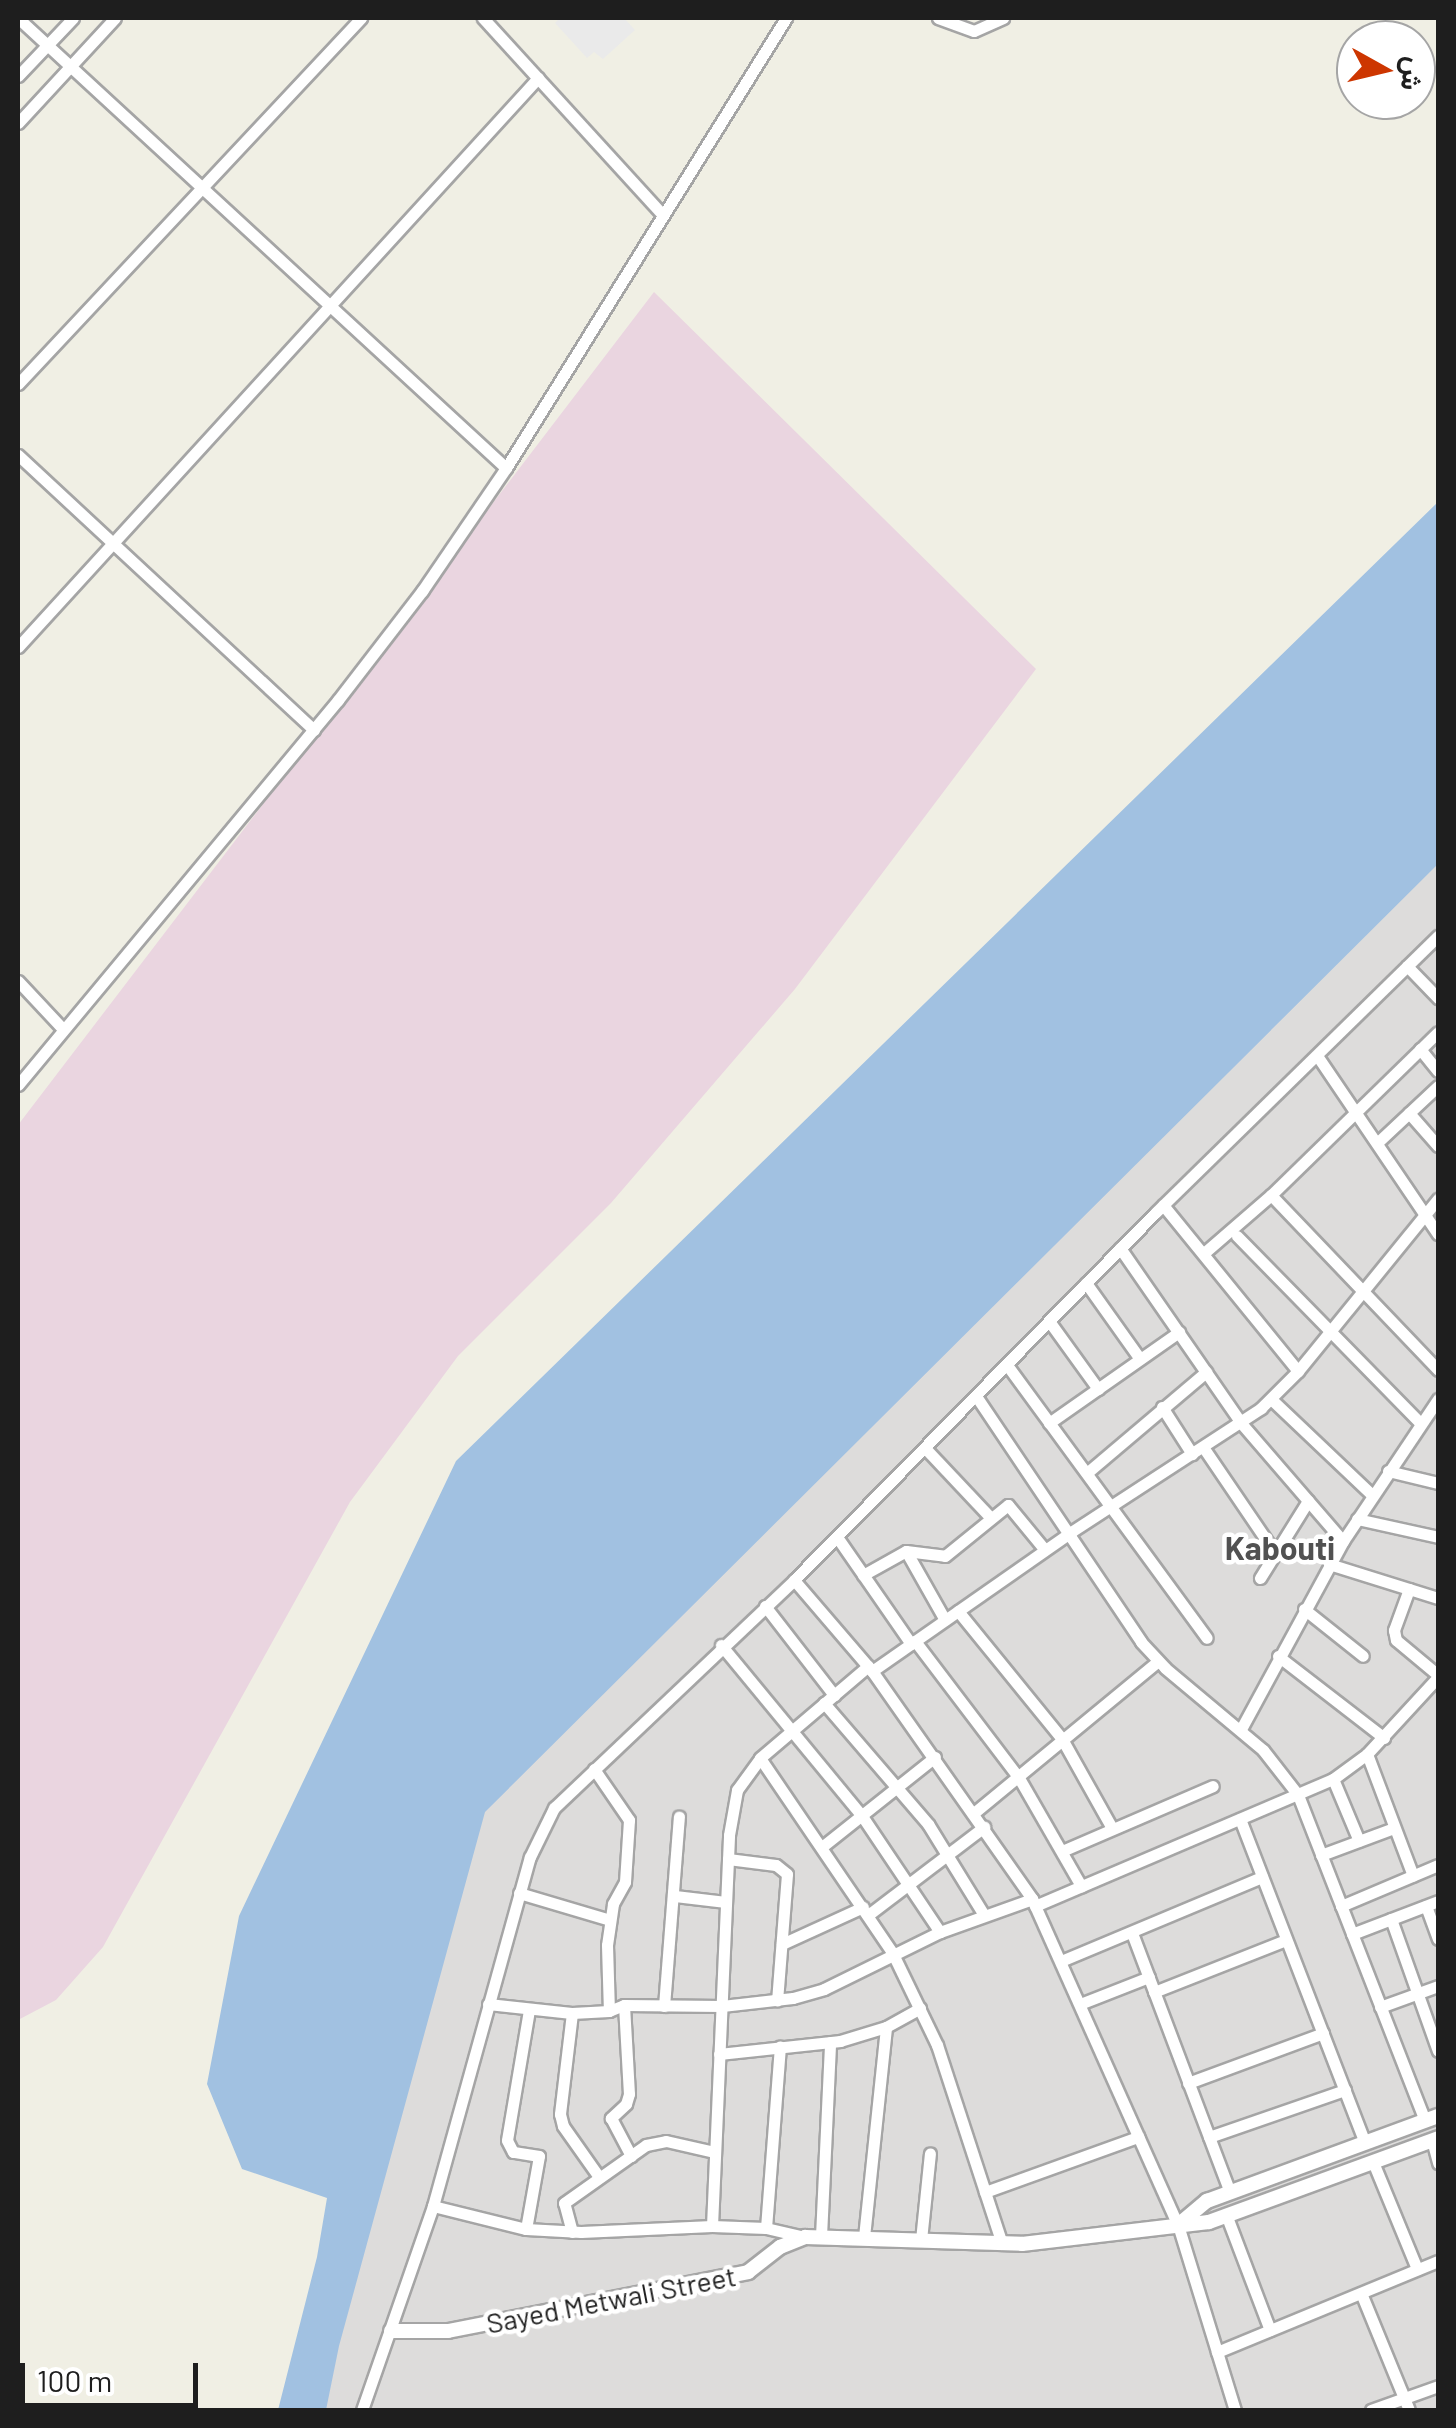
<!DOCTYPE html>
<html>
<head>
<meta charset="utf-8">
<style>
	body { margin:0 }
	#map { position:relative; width:1456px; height:2428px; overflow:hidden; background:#f0efe4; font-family:Barlow,Vazirmatn,sans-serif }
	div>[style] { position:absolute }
	.residential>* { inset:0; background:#dddcdb }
	.industrial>* { inset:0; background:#ead5e0 }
	.parking>* { inset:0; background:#eaeaea }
	.water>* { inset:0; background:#a1c1e1 }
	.roads { filter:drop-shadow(2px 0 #a5a5a5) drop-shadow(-2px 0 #a5a5a5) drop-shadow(0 2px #a5a5a5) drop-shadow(0 -2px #a5a5a5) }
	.minor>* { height:11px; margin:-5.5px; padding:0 5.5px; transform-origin:5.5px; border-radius:5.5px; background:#fff }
	.tertiary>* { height:14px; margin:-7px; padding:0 7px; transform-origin:7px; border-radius:7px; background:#fff }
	span { translate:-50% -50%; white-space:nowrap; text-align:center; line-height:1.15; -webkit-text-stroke:9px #fff; paint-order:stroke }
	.street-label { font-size:28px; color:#1e1e1e }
	.quarter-label { font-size:32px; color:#515151; font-weight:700 }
	.frame { position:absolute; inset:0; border:20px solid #1e1e1e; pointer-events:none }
	.north { position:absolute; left:1336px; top:20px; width:100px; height:100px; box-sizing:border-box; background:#fff; border:2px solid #a5a5a5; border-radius:50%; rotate:98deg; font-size:28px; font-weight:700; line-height:40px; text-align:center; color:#1e1e1e }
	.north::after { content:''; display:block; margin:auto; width:35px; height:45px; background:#cd3600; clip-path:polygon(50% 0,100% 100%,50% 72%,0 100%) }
	.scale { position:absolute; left:20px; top:2363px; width:178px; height:45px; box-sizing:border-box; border:5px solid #1e1e1e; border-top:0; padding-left:12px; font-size:30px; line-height:35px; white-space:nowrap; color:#1e1e1e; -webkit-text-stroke:8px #fff; paint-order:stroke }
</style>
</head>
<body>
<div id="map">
	<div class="residential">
		<div style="clip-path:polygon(1438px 706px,1438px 2410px,304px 2410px,390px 1917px)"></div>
	</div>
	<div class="industrial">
		<div style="clip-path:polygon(654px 292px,1036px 669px,795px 989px,611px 1203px,458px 1356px,350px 1502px,103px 1947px,56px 2000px,18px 2020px,18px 1125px)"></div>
	</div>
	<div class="parking">
		<div style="clip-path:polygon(560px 18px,624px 18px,635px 30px,603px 59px,594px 52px,587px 58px,555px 23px)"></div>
	</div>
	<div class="water">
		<div style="clip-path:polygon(1438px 502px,1438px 864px,485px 1812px,339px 2346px,326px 2410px,278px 2410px,317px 2257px,327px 2198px,242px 2169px,207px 2084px,239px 1916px,456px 1461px)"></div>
	</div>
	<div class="roads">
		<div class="minor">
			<div style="left:18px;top:18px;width:664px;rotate:42.68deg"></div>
			<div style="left:483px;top:18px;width:264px;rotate:47.6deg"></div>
			<div style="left:938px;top:18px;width:38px;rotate:20deg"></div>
			<div style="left:974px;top:31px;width:32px;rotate:-24deg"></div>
			<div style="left:18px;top:76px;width:80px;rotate:-46.5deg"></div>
			<div style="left:18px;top:123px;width:143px;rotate:-47.3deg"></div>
			<div style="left:18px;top:384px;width:502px;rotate:-46.86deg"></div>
			<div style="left:18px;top:455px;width:404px;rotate:42.9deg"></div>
			<div style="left:18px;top:647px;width:771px;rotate:-47.58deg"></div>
			<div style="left:1407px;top:966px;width:45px;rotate:45.9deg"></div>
			<div style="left:18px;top:981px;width:64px;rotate:46.9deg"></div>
			<div style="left:1420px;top:1049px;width:28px;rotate:51deg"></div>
			<div style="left:1318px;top:1057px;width:214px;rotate:55.9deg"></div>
			<div style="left:18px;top:1085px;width:501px;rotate:-50.27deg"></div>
			<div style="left:338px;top:700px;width:138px;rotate:-52.4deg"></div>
			<div style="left:422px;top:591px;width:149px;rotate:-55.7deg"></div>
			<div style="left:506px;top:468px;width:530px;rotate:-58.11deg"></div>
			<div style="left:1409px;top:1113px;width:44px;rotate:48.7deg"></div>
			<div style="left:1377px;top:1143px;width:83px;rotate:-43.1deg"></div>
			<div style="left:1271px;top:1195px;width:242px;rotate:46.3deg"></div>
			<div style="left:1163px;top:1205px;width:214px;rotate:50.9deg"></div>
			<div style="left:1237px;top:1236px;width:262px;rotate:45.6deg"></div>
			<div style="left:1120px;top:1248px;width:213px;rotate:55.3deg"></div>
			<div style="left:1241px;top:1423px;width:156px;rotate:49.2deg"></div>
			<div style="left:1204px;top:1253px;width:89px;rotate:-40.9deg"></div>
			<div style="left:1271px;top:1195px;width:233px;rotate:-44.3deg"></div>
			<div style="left:1086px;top:1283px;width:93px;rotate:54.6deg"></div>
			<div style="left:1049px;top:1321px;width:84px;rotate:54.2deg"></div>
			<div style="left:1007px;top:1365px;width:338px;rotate:53.8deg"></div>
			<div style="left:976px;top:1396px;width:296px;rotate:56.1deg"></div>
			<div style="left:1141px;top:1642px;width:35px;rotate:47deg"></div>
			<div style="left:1165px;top:1668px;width:128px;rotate:39.9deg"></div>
			<div style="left:1263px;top:1750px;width:57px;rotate:52.1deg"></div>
			<div style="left:1298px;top:1795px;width:350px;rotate:68.7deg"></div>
			<div style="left:1271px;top:1399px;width:139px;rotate:43.5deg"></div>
			<div style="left:1162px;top:1407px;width:56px;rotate:57.4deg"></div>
			<div style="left:1049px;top:1423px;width:159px;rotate:-35deg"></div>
			<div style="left:1203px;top:1447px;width:128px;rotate:55.8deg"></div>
			<div style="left:925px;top:1448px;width:93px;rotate:46.7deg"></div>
			<div style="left:1388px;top:1471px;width:51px;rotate:13.5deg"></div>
			<div style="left:1088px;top:1472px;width:155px;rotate:-40.3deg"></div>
			<div style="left:1357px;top:1519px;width:83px;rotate:12.5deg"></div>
			<div style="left:837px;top:1537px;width:130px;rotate:55.3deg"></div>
			<div style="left:906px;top:1551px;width:79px;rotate:60.5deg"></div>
			<div style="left:1329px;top:1564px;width:114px;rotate:17.3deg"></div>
			<div style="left:863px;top:1575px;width:49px;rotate:-29.2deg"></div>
			<div style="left:906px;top:1551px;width:39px;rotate:7deg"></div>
			<div style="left:945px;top:1556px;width:81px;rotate:-39deg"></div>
			<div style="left:1008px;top:1505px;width:58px;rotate:50.6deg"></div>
			<div style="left:1260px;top:1578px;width:91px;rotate:-58.1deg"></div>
			<div style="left:794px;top:1580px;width:120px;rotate:49.4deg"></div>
			<div style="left:872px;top:1671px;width:279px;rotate:54.9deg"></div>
			<div style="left:1032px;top:1899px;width:357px;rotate:65.9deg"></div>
			<div style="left:1178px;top:2225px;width:194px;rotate:72.9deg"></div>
			<div style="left:1409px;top:1589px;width:44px;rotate:110.1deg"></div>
			<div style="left:1394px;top:1630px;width:10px;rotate:79deg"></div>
			<div style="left:1396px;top:1640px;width:55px;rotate:39.8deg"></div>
			<div style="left:765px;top:1606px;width:113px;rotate:52.2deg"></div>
			<div style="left:1304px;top:1609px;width:75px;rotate:38.5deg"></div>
			<div style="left:958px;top:1611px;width:165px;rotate:50.9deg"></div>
			<div style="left:1062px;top:1739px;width:102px;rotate:60.7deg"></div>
			<div style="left:915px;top:1641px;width:172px;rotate:52.8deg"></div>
			<div style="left:1019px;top:1778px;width:125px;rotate:60.1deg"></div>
			<div style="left:721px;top:1645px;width:222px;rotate:50.5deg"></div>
			<div style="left:862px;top:1816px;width:140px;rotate:56.1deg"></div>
			<div style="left:1278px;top:1656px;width:134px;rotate:37.7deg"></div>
			<div style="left:872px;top:1671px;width:243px;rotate:-34.9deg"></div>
			<div style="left:1071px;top:1532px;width:227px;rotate:-33.1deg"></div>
			<div style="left:1261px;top:1408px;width:52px;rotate:-45deg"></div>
			<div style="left:1298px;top:1371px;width:222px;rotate:-50.9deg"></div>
			<div style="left:824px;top:1703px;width:160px;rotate:49.3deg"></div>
			<div style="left:928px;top:1824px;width:107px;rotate:58.4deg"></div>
			<div style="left:1241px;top:1729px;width:214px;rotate:-61.5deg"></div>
			<div style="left:1343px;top:1541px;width:171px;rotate:-56.2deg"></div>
			<div style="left:1367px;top:1754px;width:130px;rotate:69.3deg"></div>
			<div style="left:760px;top:1758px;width:237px;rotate:55.8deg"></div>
			<div style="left:893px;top:1954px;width:101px;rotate:64.2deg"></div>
			<div style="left:937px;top:2045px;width:209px;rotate:71.9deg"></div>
			<div style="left:594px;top:1769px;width:62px;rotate:55.5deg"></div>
			<div style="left:629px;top:1820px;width:62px;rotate:93.7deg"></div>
			<div style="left:625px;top:1882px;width:25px;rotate:119deg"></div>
			<div style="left:613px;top:1904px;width:41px;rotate:98.3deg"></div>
			<div style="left:607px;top:1945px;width:66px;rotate:88.3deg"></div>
			<div style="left:1333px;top:1779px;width:67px;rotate:67.2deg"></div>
			<div style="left:975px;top:1812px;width:237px;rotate:-39.5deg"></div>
			<div style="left:1240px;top:1819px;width:347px;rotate:68.9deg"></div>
			<div style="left:823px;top:1846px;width:143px;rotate:-38.5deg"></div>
			<div style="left:1062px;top:1851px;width:164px;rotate:-23.3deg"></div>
			<div style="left:1321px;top:1855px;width:78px;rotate:-20.3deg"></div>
			<div style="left:728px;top:1859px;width:48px;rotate:7.1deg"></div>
			<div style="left:776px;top:1865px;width:14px;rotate:39deg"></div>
			<div style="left:787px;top:1874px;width:127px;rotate:94.5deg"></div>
			<div style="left:519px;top:1893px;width:95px;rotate:16.5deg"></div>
			<div style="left:675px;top:1896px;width:51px;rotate:6.7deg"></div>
			<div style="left:1035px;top:1906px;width:324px;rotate:-23.1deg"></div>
			<div style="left:1333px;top:1779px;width:42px;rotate:-36.3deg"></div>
			<div style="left:1367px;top:1754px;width:105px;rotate:-47.3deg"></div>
			<div style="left:1341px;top:1906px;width:105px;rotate:-22.9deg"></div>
			<div style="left:1426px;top:1906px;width:35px;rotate:70deg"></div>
			<div style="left:868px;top:1915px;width:146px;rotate:-37.2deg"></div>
			<div style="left:1391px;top:1919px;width:140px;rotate:70.4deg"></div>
			<div style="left:1132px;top:1933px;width:277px;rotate:69.3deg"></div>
			<div style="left:1352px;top:1934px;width:92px;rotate:-21deg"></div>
			<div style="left:782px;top:1944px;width:89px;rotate:-24.6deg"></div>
			<div style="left:1061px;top:1961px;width:218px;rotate:-22.7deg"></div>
			<div style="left:1154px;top:1992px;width:142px;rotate:-21.5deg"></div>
			<div style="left:488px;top:2004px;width:84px;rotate:6.1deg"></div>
			<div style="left:572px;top:2013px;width:37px;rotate:-3deg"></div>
			<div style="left:609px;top:2011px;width:16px;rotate:-22deg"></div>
			<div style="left:624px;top:2005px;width:98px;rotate:0.6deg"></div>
			<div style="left:722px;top:2006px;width:71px;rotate:-6.4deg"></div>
			<div style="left:793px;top:1998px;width:32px;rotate:-16deg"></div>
			<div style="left:824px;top:1989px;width:129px;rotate:-26.2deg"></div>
			<div style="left:940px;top:1932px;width:98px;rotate:-19.7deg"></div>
			<div style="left:1080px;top:2004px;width:74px;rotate:-21.4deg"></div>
			<div style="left:624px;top:2005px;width:89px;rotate:86.8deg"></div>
			<div style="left:629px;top:2094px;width:10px;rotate:107deg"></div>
			<div style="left:626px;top:2104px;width:21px;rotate:137deg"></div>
			<div style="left:611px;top:2118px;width:43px;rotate:62.2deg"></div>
			<div style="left:664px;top:2006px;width:190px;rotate:-85.5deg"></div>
			<div style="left:1380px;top:2007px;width:62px;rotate:-19.9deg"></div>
			<div style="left:572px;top:2013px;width:102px;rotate:96.8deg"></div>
			<div style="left:560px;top:2114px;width:12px;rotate:76deg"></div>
			<div style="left:563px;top:2126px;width:62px;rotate:54.8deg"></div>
			<div style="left:719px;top:2054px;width:122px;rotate:-6.1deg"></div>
			<div style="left:840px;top:2041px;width:48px;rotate:-16.9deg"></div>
			<div style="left:886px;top:2027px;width:39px;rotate:-29deg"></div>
			<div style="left:1188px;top:2083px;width:144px;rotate:-20.3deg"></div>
			<div style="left:1209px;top:2137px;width:144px;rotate:-19.1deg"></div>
			<div style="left:1432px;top:2140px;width:24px;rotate:75deg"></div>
			<div style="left:1373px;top:2162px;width:116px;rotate:67.6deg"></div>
			<div style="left:985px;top:2192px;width:163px;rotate:-19.8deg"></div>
			<div style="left:433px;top:2206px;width:96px;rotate:13.9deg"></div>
			<div style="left:526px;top:2229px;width:55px;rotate:3.1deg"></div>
			<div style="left:581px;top:2232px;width:131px;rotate:-2.6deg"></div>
			<div style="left:712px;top:2226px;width:54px;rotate:2.1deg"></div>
			<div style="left:766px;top:2228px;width:39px;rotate:13deg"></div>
			<div style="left:1227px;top:2217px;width:121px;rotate:69.2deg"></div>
			<div style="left:712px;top:2226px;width:391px;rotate:-87.5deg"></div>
			<div style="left:729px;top:1835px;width:46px;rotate:-79.9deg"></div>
			<div style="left:737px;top:1790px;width:39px;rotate:-54deg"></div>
			<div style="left:760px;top:1758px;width:142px;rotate:-40.4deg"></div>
			<div style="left:766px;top:2228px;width:182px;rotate:-85.6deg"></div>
			<div style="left:526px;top:2229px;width:74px;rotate:-79.9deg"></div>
			<div style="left:539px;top:2156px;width:26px;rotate:-171deg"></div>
			<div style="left:513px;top:2152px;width:13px;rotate:-117deg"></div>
			<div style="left:507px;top:2140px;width:132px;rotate:-80.4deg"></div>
			<div style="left:572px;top:2232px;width:30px;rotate:-105deg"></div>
			<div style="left:564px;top:2203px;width:100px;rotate:-35.3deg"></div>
			<div style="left:646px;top:2145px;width:20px;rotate:-11deg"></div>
			<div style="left:666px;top:2141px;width:49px;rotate:12.9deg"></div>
			<div style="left:821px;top:2236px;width:194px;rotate:-87.3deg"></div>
			<div style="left:864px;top:2237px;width:211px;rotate:-84deg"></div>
			<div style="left:921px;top:2240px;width:87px;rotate:-84.1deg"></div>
			<div style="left:1361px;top:2293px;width:126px;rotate:67.7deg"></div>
			<div style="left:1217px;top:2352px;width:239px;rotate:-22.4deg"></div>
			<div style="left:362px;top:2410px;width:216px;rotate:-70.8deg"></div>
			<div style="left:433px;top:2206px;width:362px;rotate:-74.5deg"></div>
			<div style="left:530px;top:1857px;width:55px;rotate:-63.9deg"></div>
			<div style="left:554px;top:1808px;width:331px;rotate:-43.5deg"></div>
			<div style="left:794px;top:1580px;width:516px;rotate:-45.47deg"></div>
			<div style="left:1156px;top:1212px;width:395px;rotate:-44.4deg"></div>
			<div style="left:1371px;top:2410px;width:71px;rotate:-19.7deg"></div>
		</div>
		<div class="tertiary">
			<div style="left:1178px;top:2225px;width:38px;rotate:-40deg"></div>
			<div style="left:1207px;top:2201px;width:246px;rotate:-20.2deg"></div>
			<div style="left:391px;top:2331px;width:57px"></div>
			<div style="left:448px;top:2331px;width:306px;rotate:-11.1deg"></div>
			<div style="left:748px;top:2272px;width:41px;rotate:-38deg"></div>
			<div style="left:780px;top:2247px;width:27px;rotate:-22deg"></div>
			<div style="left:805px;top:2237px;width:217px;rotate:1.8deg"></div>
			<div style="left:1022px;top:2244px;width:188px;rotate:-6.7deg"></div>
			<div style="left:1209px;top:2222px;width:244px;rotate:-20.1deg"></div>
		</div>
	</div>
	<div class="street-label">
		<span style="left:611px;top:2299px;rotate:-11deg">Sayed Metwali Street</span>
	</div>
	<div class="quarter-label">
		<span style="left:1280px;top:1547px">Kabouti</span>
	</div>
	<div class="frame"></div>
	<div class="north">ش</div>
	<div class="scale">100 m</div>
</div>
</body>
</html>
